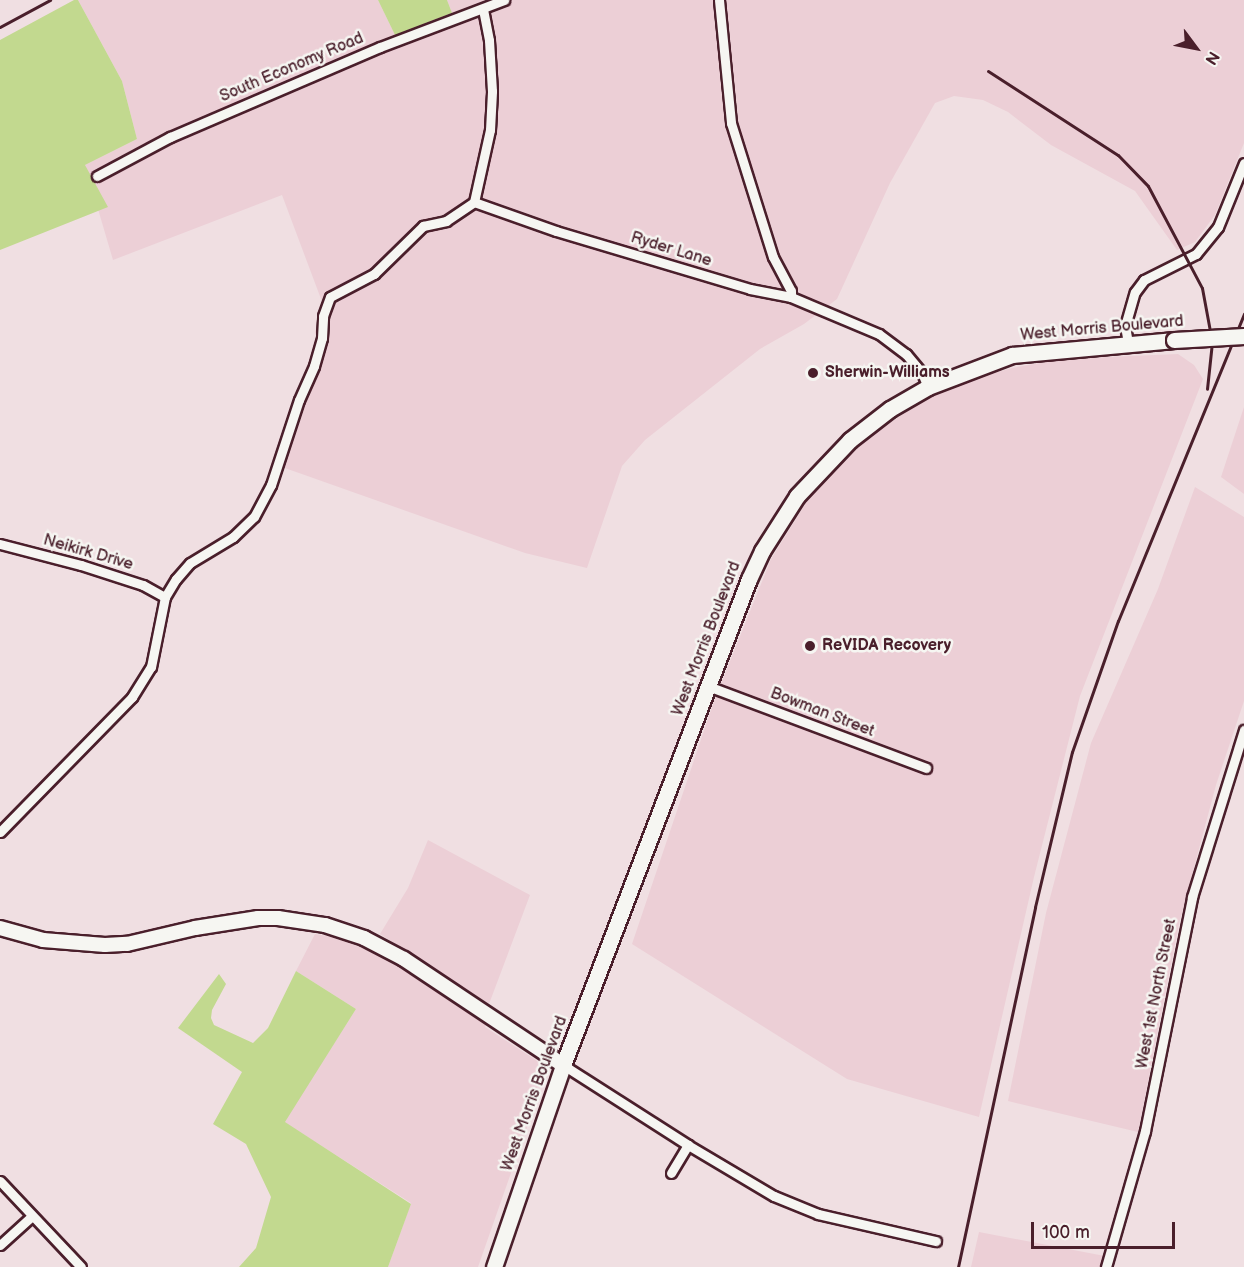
<!DOCTYPE html>
<html>
<head>
<meta charset="utf-8">
<style>
	body { margin:0 }
	#map { position:relative; width:1244px; height:1267px; overflow:hidden; background:#f0dfe2; font-family:"Balsamiq Sans",sans-serif }
	div>[style] { position:absolute }
	.built>* { inset:0; background:#eccfd6 }
	.green>* { inset:0; background:#c2d98f }
	.roads { filter:drop-shadow(2px 0 #4a1f2b) drop-shadow(-2px 0 #4a1f2b) drop-shadow(0 2px #4a1f2b) drop-shadow(0 -2px #4a1f2b) }
	.minor>* { height:9px; margin:-4.5px; padding:0 4.5px; transform-origin:4.5px; border-radius:4.5px; background:#f6f6f2 }
	.secondary>* { height:14px; margin:-7px; padding:0 7px; transform-origin:7px; border-radius:7px; background:#f6f6f2 }
	.primary>* { height:15px; margin:-7.5px; padding:0 7.5px; transform-origin:7.5px; border-radius:7.5px; background:#f6f6f2 }
	.rail>* { height:3px; margin:-1.5px; padding:0 1.5px; transform-origin:1.5px; border-radius:1.5px; background:#4a1f2b }
	.bridges { filter:drop-shadow(2px 0 #4a1f2b) drop-shadow(-2px 0 #4a1f2b) drop-shadow(0 2px #4a1f2b) drop-shadow(0 -2px #4a1f2b) }
	.primary-bridge>* { height:15px; margin:-7.5px; padding:0 7.5px; transform-origin:7.5px; border-radius:7.5px; background:#f6f6f2 }
	.dots>* { width:16px; height:16px; translate:-50% -50%; box-sizing:border-box; border:3px solid #f6f6f2; border-radius:50% }
	span { translate:-50% -50%; white-space:nowrap; text-align:center; line-height:1.15; -webkit-text-stroke:5px #f6f6f2; paint-order:stroke }
	.street-label { font-size:16px; color:#4a1f2b }
	.poi-label { font-size:16px; color:#4a1f2b; font-weight:700 }
	.left { translate:0 -50%; text-align:left }
	.north { position:absolute; left:1166px; top:18px; width:60px; height:60px; -webkit-text-stroke:4px #f6f6f2; paint-order:stroke; rotate:122deg; font-size:16px; font-weight:700; line-height:24px; text-align:center; color:#4a1f2b }
	.north::after { content:''; display:block; margin:auto; width:21px; height:27px; background:#4a1f2b; clip-path:polygon(50% 0,100% 100%,50% 72%,0 100%) }
	.scale { position:absolute; left:1031px; top:1222px; width:144px; height:27px; box-sizing:border-box; border:3px solid #4a1f2b; border-top:0; padding-left:8px; font-size:18px; line-height:21px; white-space:nowrap; color:#4a1f2b; -webkit-text-stroke:4px #f6f6f2; paint-order:stroke }
</style>
</head>
<body>
<div id="map">
	<div class="built">
		<div style="clip-path:polygon(78px 0,378px 0,395px 35px,452px 13px,447px 0,1244px 0,1244px 143px,1215px 215px,1195px 242px,1177px 250px,1135px 191px,1051px 145px,1008px 112px,983px 100px,954px 96px,935px 103px,890px 183px,837px 299px,804px 324px,760px 349px,645px 440px,622px 466px,587px 568px,525px 553px,282px 467px,285px 447px,319px 351px,315px 332px,324px 307px,282px 195px,113px 260px,85px 165px,137px 139px,122px 81px)"></div>
		<div style="clip-path:polygon(1178px 354px,1194px 365px,1203px 379px,1080px 696px,1034px 877px,979px 1117px,847px 1079px,632px 944px,714px 701px,771px 559px,809px 498px,848px 456px,878px 431px,921px 402px,962px 382px,1012px 368px,1062px 359px)"></div>
		<div style="clip-path:polygon(1244px 407px,1244px 494px,1221px 477px)"></div>
		<div style="clip-path:polygon(1195px 487px,1244px 517px,1244px 701px,1216px 785px,1179px 924px,1138px 1132px,1008px 1101px,1046px 913px,1091px 743px,1158px 589px)"></div>
		<div style="clip-path:polygon(428px 840px,530px 895px,489px 1004px,380px 934px,408px 888px)"></div>
		<div style="clip-path:polygon(315px 934px,333px 937px,375px 953px,410px 973px,487px 1023px,485px 1027px,536px 1060px,540px 1065px,541px 1080px,538px 1096px,478px 1267px,388px 1267px,411px 1203px,284px 1122px,356px 1009px,296px 971px)"></div>
		<div style="clip-path:polygon(979px 1232px,1110px 1257px,1106px 1267px,971px 1267px)"></div>
	</div>
	<div class="green">
		<div style="clip-path:polygon(74px 0,78px 0,122px 81px,137px 139px,85px 165px,108px 207px,0 250px,0 40px)"></div>
		<div style="clip-path:polygon(378px 0,447px 0,452px 13px,395px 35px)"></div>
		<div style="clip-path:polygon(296px 971px,356px 1009px,285px 1122px,411px 1204px,388px 1267px,239px 1267px,256px 1248px,271px 1197px,246px 1144px,213px 1124px,242px 1072px,178px 1028px,219px 974px,226px 984px,212px 1010px,211px 1018px,214px 1025px,253px 1043px,268px 1028px)"></div>
	</div>
	<div class="roads">
		<div class="minor">
			<div style="left:719px;top:0;width:124px;rotate:84.4deg"></div>
			<div style="left:731px;top:123px;width:140px;rotate:72.6deg"></div>
			<div style="left:773px;top:257px;width:38px;rotate:62deg"></div>
			<div style="left:791px;top:291px;width:6px;rotate:90deg"></div>
			<div style="left:97px;top:176px;width:83px;rotate:-28.1deg"></div>
			<div style="left:170px;top:137px;width:228px;rotate:-23.2deg"></div>
			<div style="left:380px;top:47px;width:133px;rotate:-20.8deg"></div>
			<div style="left:474px;top:202px;width:87px;rotate:19.5deg"></div>
			<div style="left:556px;top:231px;width:202px;rotate:16.6deg"></div>
			<div style="left:750px;top:289px;width:42px;rotate:11deg"></div>
			<div style="left:791px;top:297px;width:95px;rotate:22.8deg"></div>
			<div style="left:879px;top:334px;width:34px;rotate:37deg"></div>
			<div style="left:906px;top:354px;width:25px;rotate:50deg"></div>
			<div style="left:922px;top:373px;width:15px;rotate:67deg"></div>
			<div style="left:474px;top:202px;width:74px;rotate:-77.5deg"></div>
			<div style="left:490px;top:130px;width:39px;rotate:-87deg"></div>
			<div style="left:492px;top:91px;width:51px;rotate:-93.4deg"></div>
			<div style="left:489px;top:40px;width:32px;rotate:-101deg"></div>
			<div style="left:1128px;top:343px;width:17px;rotate:-100deg"></div>
			<div style="left:1125px;top:326px;width:35px;rotate:-74deg"></div>
			<div style="left:1135px;top:292px;width:15px;rotate:-53deg"></div>
			<div style="left:1144px;top:280px;width:58px;rotate:-26.6deg"></div>
			<div style="left:1196px;top:254px;width:35px;rotate:-51deg"></div>
			<div style="left:1218px;top:227px;width:69px;rotate:-67.9deg"></div>
			<div style="left:0;top:544px;width:84px;rotate:14.5deg"></div>
			<div style="left:81px;top:565px;width:65px;rotate:17.9deg"></div>
			<div style="left:143px;top:585px;width:25px;rotate:29deg"></div>
			<div style="left:708px;top:686px;width:233px;rotate:20.6deg"></div>
			<div style="left:0;top:832px;width:189px;rotate:-45.6deg"></div>
			<div style="left:132px;top:697px;width:36px;rotate:-58deg"></div>
			<div style="left:151px;top:667px;width:71px;rotate:-78.7deg"></div>
			<div style="left:165px;top:597px;width:21px;rotate:-59deg"></div>
			<div style="left:176px;top:579px;width:21px;rotate:-49deg"></div>
			<div style="left:190px;top:563px;width:50px;rotate:-31.2deg"></div>
			<div style="left:233px;top:537px;width:29px;rotate:-44deg"></div>
			<div style="left:254px;top:517px;width:36px;rotate:-62deg"></div>
			<div style="left:271px;top:485px;width:89px;rotate:-71.8deg"></div>
			<div style="left:299px;top:400px;width:37px;rotate:-66deg"></div>
			<div style="left:314px;top:366px;width:29px;rotate:-74deg"></div>
			<div style="left:322px;top:338px;width:22px;rotate:-87deg"></div>
			<div style="left:323px;top:316px;width:20px;rotate:-70deg"></div>
			<div style="left:330px;top:297px;width:50px;rotate:-27.6deg"></div>
			<div style="left:374px;top:274px;width:69px;rotate:-44.4deg"></div>
			<div style="left:423px;top:226px;width:24px;rotate:-12deg"></div>
			<div style="left:446px;top:221px;width:34px;rotate:-34deg"></div>
			<div style="left:563px;top:1065px;width:148px;rotate:32.6deg"></div>
			<div style="left:688px;top:1145px;width:100px;rotate:30.7deg"></div>
			<div style="left:774px;top:1196px;width:48px;rotate:22.2deg"></div>
			<div style="left:818px;top:1214px;width:121px;rotate:12.9deg"></div>
			<div style="left:671px;top:1173px;width:33px;rotate:-59deg"></div>
			<div style="left:0;top:1181px;width:118px;rotate:46.7deg"></div>
			<div style="left:0;top:1245px;width:43px;rotate:-42.2deg"></div>
			<div style="left:1106px;top:1267px;width:141px;rotate:-74deg"></div>
			<div style="left:1145px;top:1131px;width:239px;rotate:-78.6deg"></div>
			<div style="left:1192px;top:897px;width:175px;rotate:-72.7deg"></div>
		</div>
		<div class="secondary">
			<div style="left:0;top:928px;width:45px;rotate:15.6deg"></div>
			<div style="left:43px;top:940px;width:62px;rotate:4.6deg"></div>
			<div style="left:105px;top:945px;width:22px;rotate:-3deg"></div>
			<div style="left:127px;top:944px;width:70px;rotate:-13.2deg"></div>
			<div style="left:195px;top:928px;width:64px;rotate:-9deg"></div>
			<div style="left:258px;top:918px;width:20px"></div>
			<div style="left:278px;top:918px;width:48px;rotate:8.5deg"></div>
			<div style="left:325px;top:925px;width:41px;rotate:18.4deg"></div>
			<div style="left:364px;top:938px;width:45px;rotate:27.7deg"></div>
			<div style="left:404px;top:959px;width:191px;rotate:33.7deg"></div>
		</div>
		<div class="primary">
			<div style="left:494px;top:1267px;width:213px;rotate:-71.1deg"></div>
			<div style="left:563px;top:1065px;width:520px;rotate:-69.06deg"></div>
			<div style="left:749px;top:579px;width:31px;rotate:-65deg"></div>
			<div style="left:762px;top:551px;width:65px;rotate:-57.5deg"></div>
			<div style="left:797px;top:496px;width:77px;rotate:-46.6deg"></div>
			<div style="left:850px;top:440px;width:51px;rotate:-37.8deg"></div>
			<div style="left:890px;top:409px;width:44px;rotate:-30.1deg"></div>
			<div style="left:928px;top:387px;width:90px;rotate:-20.9deg"></div>
			<div style="left:1012px;top:355px;width:163px;rotate:-5.3deg"></div>
		</div>
	</div>
	<div class="rail">
		<div style="left:0;top:27px;width:57px;rotate:-28.4deg"></div>
		<div style="left:988px;top:71px;width:155px;rotate:32.9deg"></div>
		<div style="left:1118px;top:155px;width:43px;rotate:45.9deg"></div>
		<div style="left:1148px;top:186px;width:115px;rotate:62.1deg"></div>
		<div style="left:1202px;top:288px;width:55px;rotate:79.5deg"></div>
		<div style="left:1212px;top:342px;width:47px;rotate:96.1deg"></div>
		<div style="left:958px;top:1267px;width:368px;rotate:-77.9deg"></div>
		<div style="left:1035px;top:907px;width:159px;rotate:-76.6deg"></div>
		<div style="left:1072px;top:752px;width:139px;rotate:-70.7deg"></div>
		<div style="left:1118px;top:621px;width:332px;rotate:-67.7deg"></div>
	</div>
	<div class="bridges">
		<div class="primary-bridge">
			<div style="left:1174px;top:340px;width:70px;rotate:-3.3deg"></div>
		</div>
	</div>
	<div class="dots">
		<div style="left:813px;top:373px;background:#4a1f2b"></div>
		<div style="left:810px;top:646px;background:#4a1f2b"></div>
	</div>
	<div class="street-label">
		<span style="left:292px;top:68px;rotate:-23deg">South Economy Road</span>
		<span style="left:671px;top:250px;rotate:17deg">Ryder Lane</span>
		<span style="left:1102px;top:329px;rotate:-5deg">West Morris Boulevard</span>
		<span style="left:88px;top:553px;rotate:16deg">Neikirk Drive</span>
		<span style="left:707px;top:639px;rotate:-69deg">West Morris Boulevard</span>
		<span style="left:822px;top:713px;rotate:21deg">Bowman Street</span>
		<span style="left:1157px;top:994px;rotate:-79deg">West 1st North Street</span>
		<span style="left:535px;top:1094px;rotate:-70deg">West Morris Boulevard</span>
	</div>
	<div class="poi-label">
		<span class="left" style="left:825px;top:373px">Sherwin-Williams</span>
		<span class="left" style="left:822px;top:646px">ReVIDA Recovery</span>
	</div>
	<div class="north">N</div>
	<div class="scale">100 m</div>
</div>
</body>
</html>
